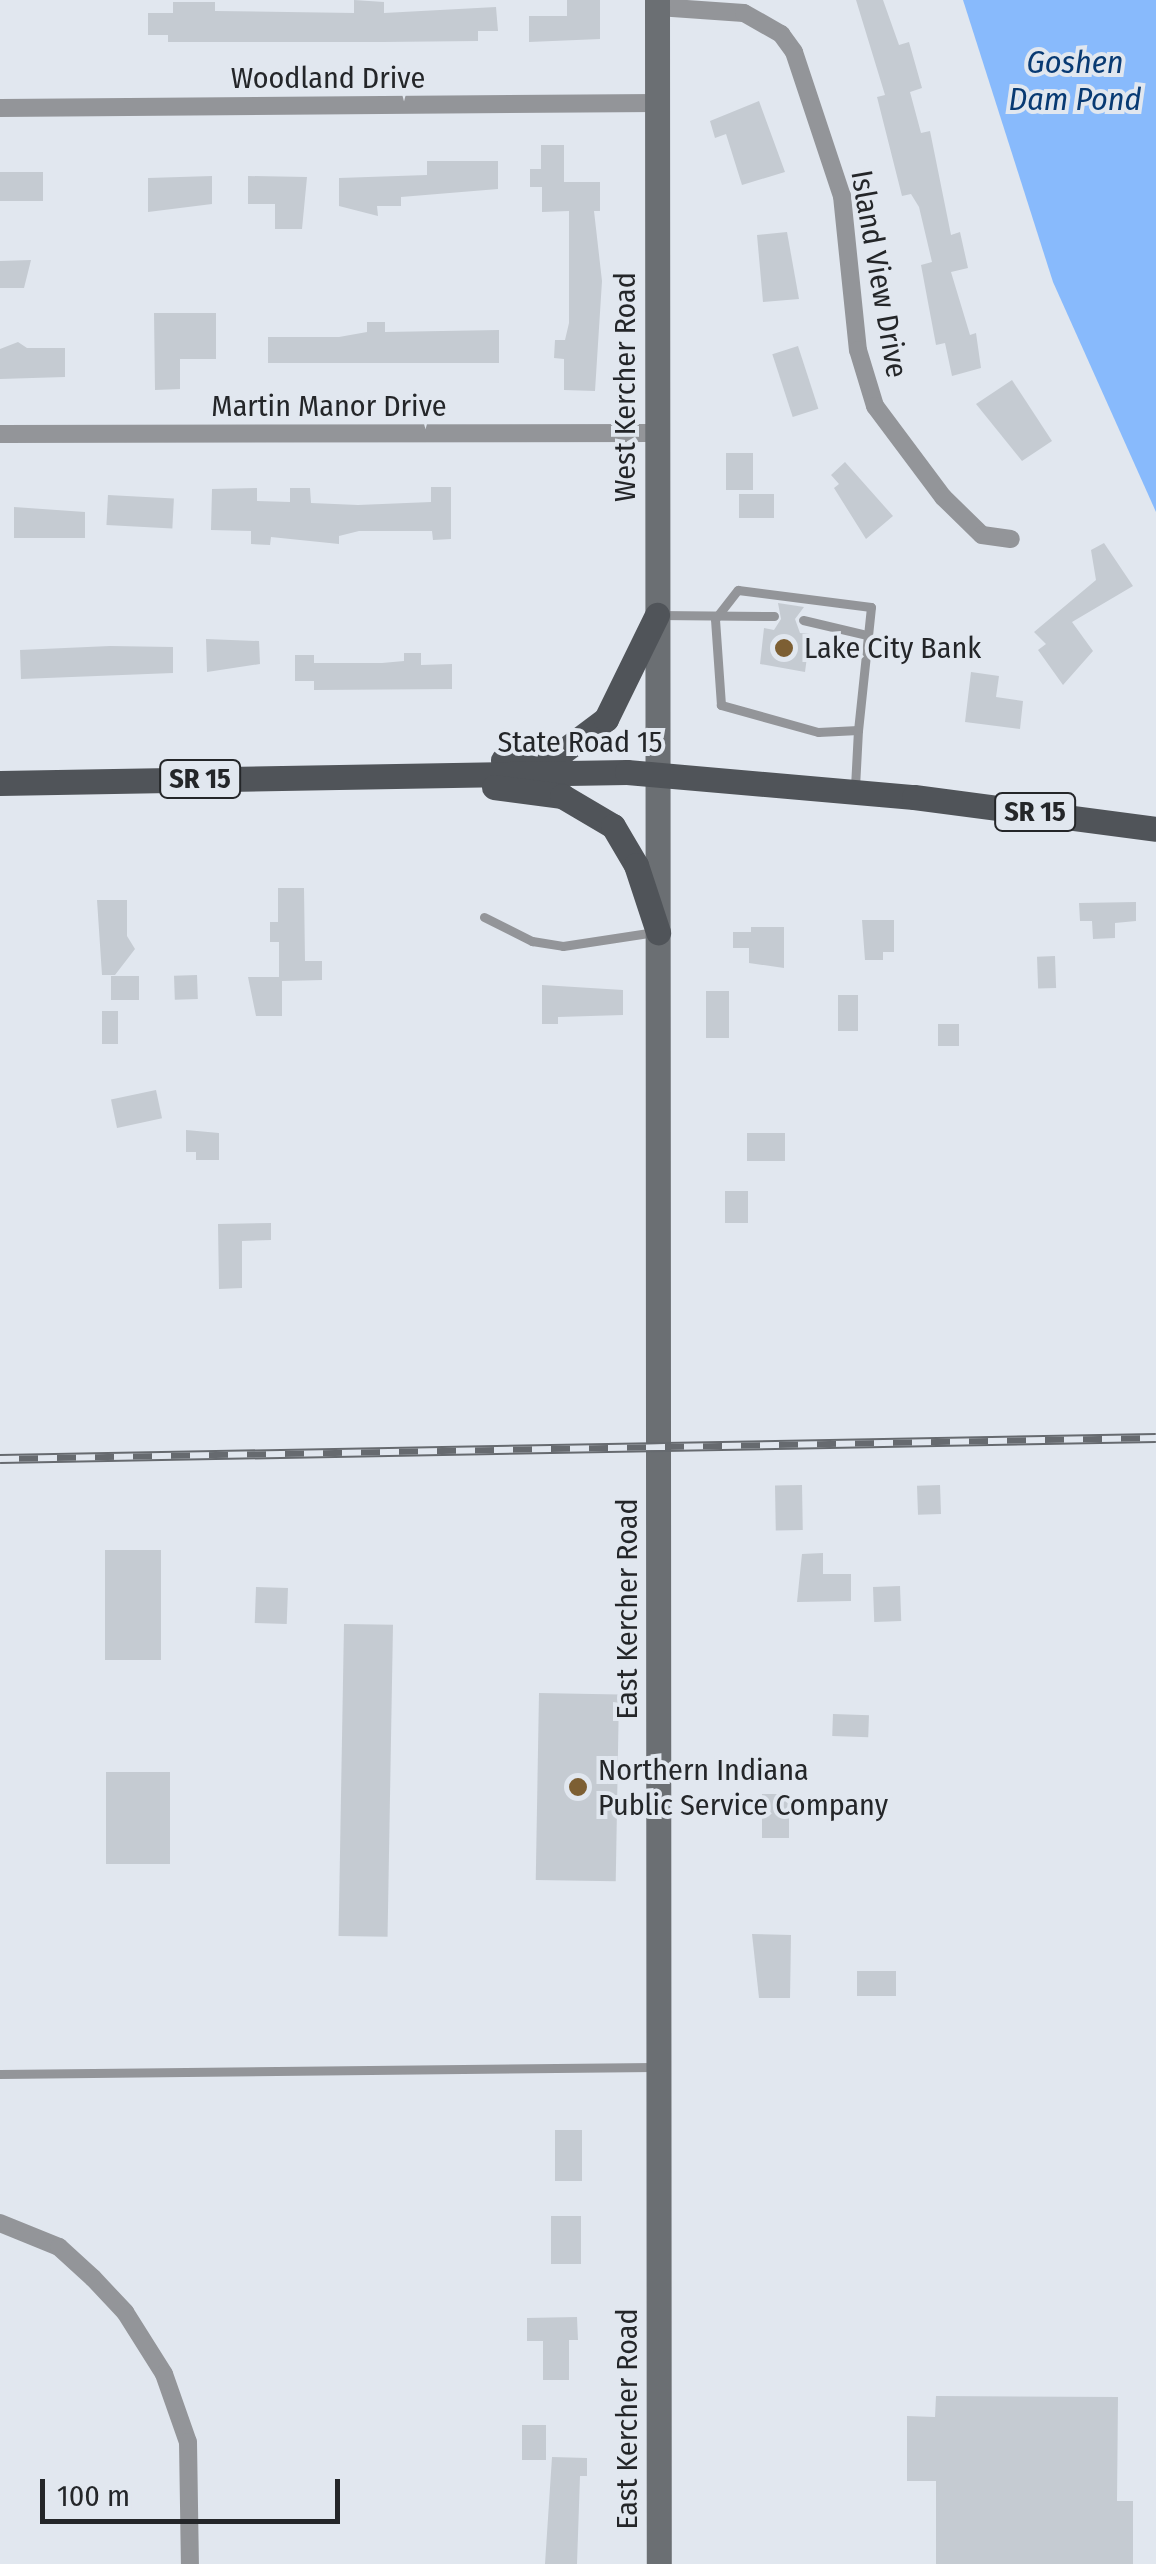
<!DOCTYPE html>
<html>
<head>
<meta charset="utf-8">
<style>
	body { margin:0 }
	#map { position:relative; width:1156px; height:2564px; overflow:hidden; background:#e1e7ef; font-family:"Fira Sans Condensed",sans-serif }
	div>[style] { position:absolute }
	.water>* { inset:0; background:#88bafc }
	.building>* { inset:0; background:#c5cbd2; transform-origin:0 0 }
	.lane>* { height:9px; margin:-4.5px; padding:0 4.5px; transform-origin:4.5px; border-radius:4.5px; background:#939599 }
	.street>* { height:18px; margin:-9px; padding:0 9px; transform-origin:9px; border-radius:9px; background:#939599 }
	.secondary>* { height:25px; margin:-12.5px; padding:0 12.5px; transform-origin:12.5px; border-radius:12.5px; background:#6b6f73 }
	.primary>* { height:25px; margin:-12.5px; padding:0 12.5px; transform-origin:12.5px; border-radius:12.5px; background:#505459 }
	.rail>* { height:10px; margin-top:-5px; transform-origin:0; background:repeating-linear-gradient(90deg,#e1e7ef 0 19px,#666a6f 0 38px); box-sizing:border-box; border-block:2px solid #666a6f }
	.dots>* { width:28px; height:28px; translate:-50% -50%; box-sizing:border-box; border:5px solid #e1e7ef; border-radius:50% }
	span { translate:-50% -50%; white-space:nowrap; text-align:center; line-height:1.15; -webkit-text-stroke:8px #e1e7ef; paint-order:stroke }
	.shield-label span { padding:2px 8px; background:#e1e7ef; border:2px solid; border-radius:8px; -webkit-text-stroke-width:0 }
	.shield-label { font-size:28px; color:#242629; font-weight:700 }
	.street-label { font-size:30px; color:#242629 }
	.poi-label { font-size:30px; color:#242629 }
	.left { translate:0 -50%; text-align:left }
	.water-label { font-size:32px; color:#083a73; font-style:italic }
	.scale { position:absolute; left:40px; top:2479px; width:300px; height:45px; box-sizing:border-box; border:5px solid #242629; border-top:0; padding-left:12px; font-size:30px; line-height:35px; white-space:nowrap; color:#242629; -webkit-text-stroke:8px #e1e7ef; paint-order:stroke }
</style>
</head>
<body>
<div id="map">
	<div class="water">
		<div style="clip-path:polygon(963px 0,1156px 0,1156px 512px,1053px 282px)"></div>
	</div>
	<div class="building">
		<div style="clip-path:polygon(354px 0,384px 2px,384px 13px,496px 7px,498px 31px,478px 31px,478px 41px,383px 42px,168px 42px,168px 35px,148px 35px,148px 13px,173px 13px,173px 2px,215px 2px,215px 11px,354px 13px)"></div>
		<div style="clip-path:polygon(567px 0,600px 0,600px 39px,529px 42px,529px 16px,567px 16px)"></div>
		<div style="clip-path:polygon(856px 0,883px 0,899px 45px,909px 42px,922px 88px,910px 92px,921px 133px,930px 131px,951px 235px,960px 232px,968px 268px,951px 272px,970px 335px,976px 333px,981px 368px,952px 376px,945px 343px,936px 345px,921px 265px,932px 262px,919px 207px,911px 194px,902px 196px,877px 97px,885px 95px)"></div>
		<div style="clip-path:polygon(759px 101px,785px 172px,742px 185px,726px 134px,715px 138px,710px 121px)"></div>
		<div style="clip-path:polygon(541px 145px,564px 145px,564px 182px,600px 182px,600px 211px,594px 211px,602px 281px,595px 391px,564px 390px,564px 359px,554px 358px,555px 340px,565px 340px,569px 323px,569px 211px,542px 212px,542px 187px,530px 187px,530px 169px,541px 169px)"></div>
		<div style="clip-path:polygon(427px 161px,498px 161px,498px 189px,401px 197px,401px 206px,377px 206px,378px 216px,339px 206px,339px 178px,427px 175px)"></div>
		<div style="left:0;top:172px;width:43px;height:29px"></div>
		<div style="clip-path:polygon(212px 176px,212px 204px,148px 212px,148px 178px)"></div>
		<div style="clip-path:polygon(248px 176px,307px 177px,302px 229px,275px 229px,275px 204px,248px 204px)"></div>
		<div style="clip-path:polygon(787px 232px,799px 299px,763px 302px,757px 235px)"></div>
		<div style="clip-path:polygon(31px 260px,24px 288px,0 288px,0 261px)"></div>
		<div style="clip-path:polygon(154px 313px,216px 313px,216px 359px,180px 359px,180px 389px,155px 390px)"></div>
		<div style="clip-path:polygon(367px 322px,385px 322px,385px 332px,499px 330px,499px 363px,268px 363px,268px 337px,339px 337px,367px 332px)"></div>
		<div style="clip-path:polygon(18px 342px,27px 348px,65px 348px,65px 377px,0 379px,0 349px)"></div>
		<div style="left:798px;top:346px;width:66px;height:27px;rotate:72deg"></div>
		<div style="clip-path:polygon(1012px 380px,1052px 441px,1022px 461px,976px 404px)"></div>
		<div style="left:726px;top:453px;width:27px;height:37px"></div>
		<div style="clip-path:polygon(845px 462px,893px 516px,866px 539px,834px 488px,839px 484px,831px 475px)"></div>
		<div style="clip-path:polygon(431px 487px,451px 487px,451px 539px,433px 540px,432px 531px,359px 531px,339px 536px,339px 544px,271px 537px,270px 545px,251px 544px,251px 531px,211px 530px,212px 489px,257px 488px,257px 501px,290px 502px,290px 488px,310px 488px,311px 503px,358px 505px,431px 502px)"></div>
		<div style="left:739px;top:494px;width:35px;height:24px"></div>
		<div style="left:108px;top:495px;width:66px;height:30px;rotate:3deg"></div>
		<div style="clip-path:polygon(14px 507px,85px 512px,85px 538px,14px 538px)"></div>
		<div style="clip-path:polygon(1104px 543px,1133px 586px,1072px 622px,1093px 651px,1063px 685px,1038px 650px,1046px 644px,1034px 632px,1096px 580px,1091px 550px)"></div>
		<div style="clip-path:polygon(778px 603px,804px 607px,795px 619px,800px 633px,810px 634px,805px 672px,760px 664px,764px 628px,774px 630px,781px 619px)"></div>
		<div style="clip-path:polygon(206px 639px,259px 641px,260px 664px,207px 672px)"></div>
		<div style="clip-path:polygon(110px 646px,173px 647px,173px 673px,21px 679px,20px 650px)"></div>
		<div style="clip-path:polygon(404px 653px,421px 653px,421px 665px,452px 664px,452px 689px,314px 690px,314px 681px,295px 681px,295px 655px,314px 655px,314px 663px,382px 663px,404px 661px)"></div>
		<div style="clip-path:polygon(971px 672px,999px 676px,996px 697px,1023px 701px,1020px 729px,965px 722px)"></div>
		<div style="clip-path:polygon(278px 888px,304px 888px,305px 961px,322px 961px,322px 980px,282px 981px,282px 1016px,256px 1016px,248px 977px,279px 977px,279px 942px,270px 942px,270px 922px,278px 922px)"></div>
		<div style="clip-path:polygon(97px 900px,127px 900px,127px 936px,135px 949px,115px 975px,102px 975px)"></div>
		<div style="clip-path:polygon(1136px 902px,1136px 921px,1115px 923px,1115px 938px,1093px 939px,1092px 921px,1080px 921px,1079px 903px)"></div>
		<div style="clip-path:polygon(862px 920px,894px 920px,894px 952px,883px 952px,883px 960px,865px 960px)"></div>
		<div style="clip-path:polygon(751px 927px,784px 927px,784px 968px,749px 963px,749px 948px,733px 948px,733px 932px,751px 932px)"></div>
		<div style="left:1055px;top:956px;width:32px;height:18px;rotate:88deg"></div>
		<div style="left:197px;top:975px;width:24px;height:23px;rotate:88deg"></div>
		<div style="left:139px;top:976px;width:24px;height:28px;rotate:90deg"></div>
		<div style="clip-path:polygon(542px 985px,623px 990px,623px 1015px,558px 1017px,558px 1024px,542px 1024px)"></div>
		<div style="left:706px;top:991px;width:23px;height:47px"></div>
		<div style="left:838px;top:995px;width:20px;height:36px"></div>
		<div style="left:102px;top:1011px;width:16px;height:33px"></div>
		<div style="left:959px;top:1024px;width:22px;height:21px;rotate:90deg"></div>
		<div style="left:156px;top:1090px;width:29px;height:46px;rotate:78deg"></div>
		<div style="clip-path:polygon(186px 1130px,219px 1133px,219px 1160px,196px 1160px,196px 1152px,186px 1152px)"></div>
		<div style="left:747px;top:1133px;width:38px;height:28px"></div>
		<div style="left:725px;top:1191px;width:23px;height:32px"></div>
		<div style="clip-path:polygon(271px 1223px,271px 1240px,242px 1241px,242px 1288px,219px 1289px,218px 1224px)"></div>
		<div style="left:802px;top:1485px;width:45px;height:27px;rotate:89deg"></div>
		<div style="left:940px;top:1485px;width:29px;height:23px;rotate:88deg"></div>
		<div style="left:105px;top:1550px;width:56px;height:110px"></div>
		<div style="clip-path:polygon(823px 1553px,823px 1574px,851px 1574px,851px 1601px,797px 1602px,802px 1554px)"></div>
		<div style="left:900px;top:1586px;width:35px;height:27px;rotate:88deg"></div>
		<div style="left:256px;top:1587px;width:32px;height:36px;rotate:2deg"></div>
		<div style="left:344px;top:1624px;width:49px;height:312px;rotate:1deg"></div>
		<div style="left:539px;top:1693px;width:80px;height:187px;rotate:1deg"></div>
		<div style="left:833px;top:1714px;width:36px;height:22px;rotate:2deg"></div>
		<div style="left:106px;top:1772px;width:64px;height:92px"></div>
		<div style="left:762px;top:1794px;width:27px;height:44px"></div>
		<div style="clip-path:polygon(752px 1934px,791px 1935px,790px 1998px,759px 1998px)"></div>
		<div style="left:896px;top:1971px;width:25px;height:39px;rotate:90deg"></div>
		<div style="left:555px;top:2130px;width:27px;height:51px"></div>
		<div style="left:551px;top:2216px;width:30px;height:48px"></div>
		<div style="clip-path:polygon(577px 2317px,578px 2340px,569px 2340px,569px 2380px,543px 2380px,543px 2341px,527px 2341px,527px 2318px)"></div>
		<div style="clip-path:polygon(936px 2396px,1118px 2397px,1117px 2501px,1133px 2501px,1133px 2564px,936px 2564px,936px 2481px,907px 2481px,907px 2416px,935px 2417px)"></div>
		<div style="left:522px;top:2425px;width:24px;height:35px"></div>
		<div style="clip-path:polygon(552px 2457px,587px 2458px,587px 2476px,580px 2476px,577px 2564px,545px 2564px)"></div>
	</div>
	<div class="lane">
		<div style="left:738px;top:590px;width:134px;rotate:7.3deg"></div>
		<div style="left:871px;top:607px;width:124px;rotate:96deg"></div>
		<div style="left:858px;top:730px;width:40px;rotate:177.1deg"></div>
		<div style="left:818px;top:732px;width:101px;rotate:-164.4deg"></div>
		<div style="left:721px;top:705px;width:86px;rotate:-94deg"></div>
		<div style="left:715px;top:619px;width:37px;rotate:-52deg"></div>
		<div style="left:658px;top:615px;width:116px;rotate:0.5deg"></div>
		<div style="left:803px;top:620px;width:66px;rotate:13.2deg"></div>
		<div style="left:855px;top:787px;width:57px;rotate:-87deg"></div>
		<div style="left:484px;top:917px;width:54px;rotate:26.6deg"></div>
		<div style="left:532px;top:941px;width:31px;rotate:9deg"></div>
		<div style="left:563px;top:946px;width:93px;rotate:-8.7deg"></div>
		<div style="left:0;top:2074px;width:654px;rotate:-0.61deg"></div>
	</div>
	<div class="street">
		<div style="left:658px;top:7px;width:86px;rotate:4deg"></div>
		<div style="left:744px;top:13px;width:43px;rotate:29.6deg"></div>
		<div style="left:781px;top:34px;width:22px;rotate:54deg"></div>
		<div style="left:794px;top:52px;width:152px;rotate:71.6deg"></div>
		<div style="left:842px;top:196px;width:155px;rotate:84.1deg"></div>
		<div style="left:858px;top:350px;width:59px;rotate:73.1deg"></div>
		<div style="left:875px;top:406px;width:114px;rotate:53.2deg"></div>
		<div style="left:943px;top:497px;width:54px;rotate:44.3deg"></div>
		<div style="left:982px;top:535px;width:29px;rotate:8deg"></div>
		<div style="left:0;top:108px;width:657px;rotate:-0.44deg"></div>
		<div style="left:0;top:434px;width:658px;rotate:-0.09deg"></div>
		<div style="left:0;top:2223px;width:64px;rotate:22.1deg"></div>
		<div style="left:59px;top:2247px;width:46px;rotate:42.4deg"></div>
		<div style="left:93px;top:2278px;width:47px;rotate:46.7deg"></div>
		<div style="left:125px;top:2312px;width:73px;rotate:57.8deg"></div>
		<div style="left:164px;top:2374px;width:72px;rotate:70.6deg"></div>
		<div style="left:188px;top:2442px;width:122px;rotate:89.1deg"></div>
	</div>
	<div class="secondary">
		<div style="left:657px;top:0;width:2564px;rotate:89.96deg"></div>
	</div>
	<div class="primary">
		<div style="left:503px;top:760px;width:60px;rotate:-7.7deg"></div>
		<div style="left:562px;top:752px;width:55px;rotate:-36.9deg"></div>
		<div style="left:606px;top:719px;width:116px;rotate:-63.9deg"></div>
		<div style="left:0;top:783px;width:627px;rotate:-1.01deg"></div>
		<div style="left:627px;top:772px;width:288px;rotate:5deg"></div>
		<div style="left:914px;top:797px;width:244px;rotate:7.5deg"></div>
		<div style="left:494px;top:787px;width:69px;rotate:7.5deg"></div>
		<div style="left:562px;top:796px;width:59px;rotate:30.5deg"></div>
		<div style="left:613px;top:826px;width:45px;rotate:59.5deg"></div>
		<div style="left:636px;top:865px;width:71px;rotate:71.8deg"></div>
	</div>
	<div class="rail">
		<div style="left:0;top:1459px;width:1156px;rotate:-1.04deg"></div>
	</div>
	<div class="dots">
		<div style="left:784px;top:648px;background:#7d5f33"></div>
		<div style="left:578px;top:1787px;background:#7d5f33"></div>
	</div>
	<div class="shield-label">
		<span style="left:200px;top:779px">SR 15</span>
		<span style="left:1035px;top:812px">SR 15</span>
	</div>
	<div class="street-label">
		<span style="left:328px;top:78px">Woodland Drive</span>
		<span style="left:879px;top:274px;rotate:80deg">Island View Drive</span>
		<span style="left:625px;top:387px;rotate:-90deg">West Kercher Road</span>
		<span style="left:329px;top:406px">Martin Manor Drive</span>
		<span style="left:580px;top:742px">State Road 15</span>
		<span style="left:627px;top:1609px;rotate:-90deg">East Kercher Road</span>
		<span style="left:627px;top:2419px;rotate:-90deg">East Kercher Road</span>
	</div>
	<div class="poi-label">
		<span class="left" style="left:804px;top:648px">Lake City Bank</span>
		<span class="left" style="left:598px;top:1787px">Northern Indiana<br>Public Service Company</span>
	</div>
	<div class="water-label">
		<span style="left:1075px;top:81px">Goshen<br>Dam Pond</span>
	</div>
	<div class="scale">100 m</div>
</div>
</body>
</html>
